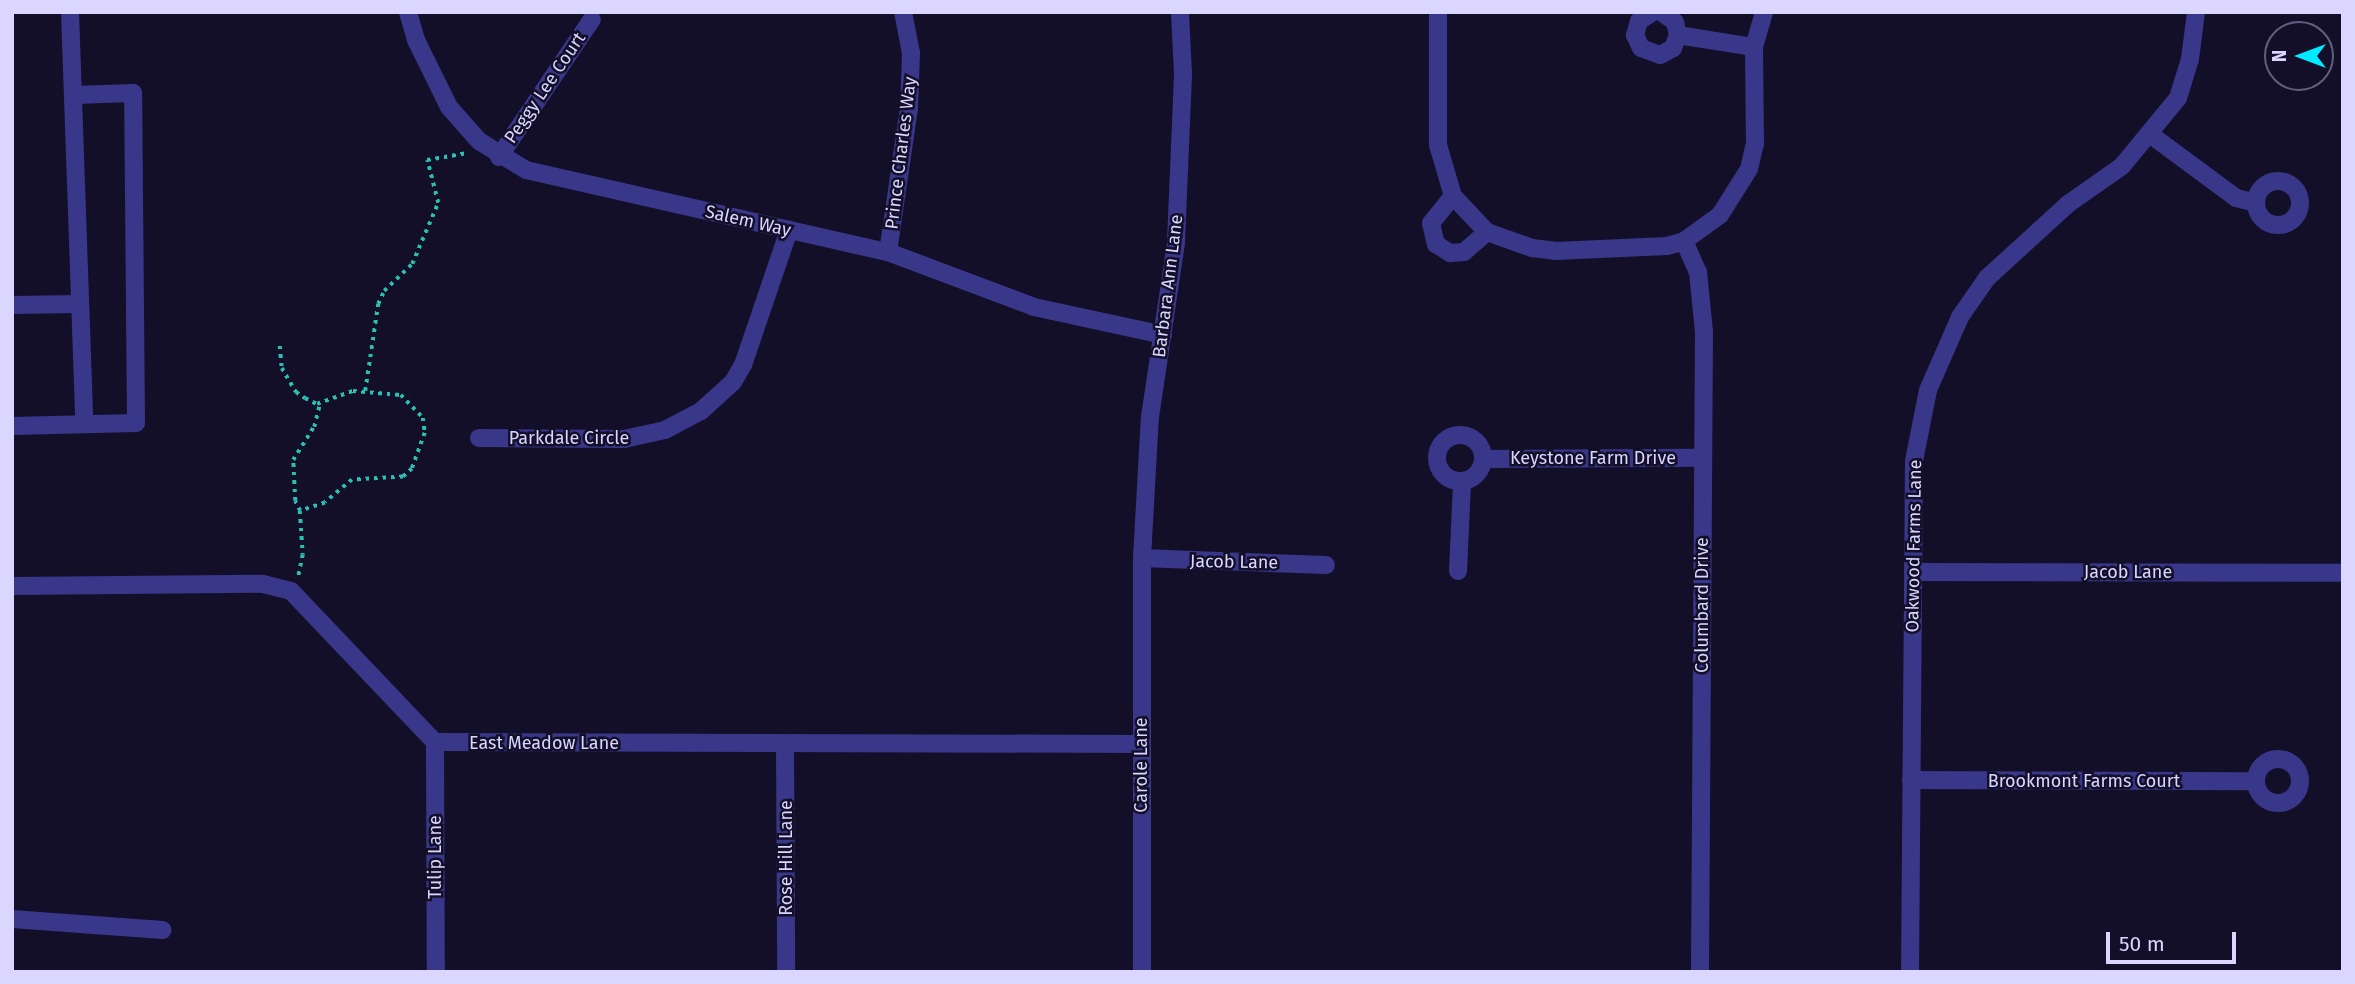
<!DOCTYPE html>
<html>
<head>
<meta charset="utf-8">
<style>
	body { margin:0 }
	#map { position:relative; width:2355px; height:984px; overflow:hidden; background:#130f29; font-family:"Fira Sans",sans-serif }
	div>[style] { position:absolute }
	.path>* { height:3.5px; margin-top:-1.75px; transform-origin:0; background:repeating-linear-gradient(90deg,#29c0b4 0 3.5px,transparent 0 8.5px) }
	.minor>* { height:18px; margin:-9px; padding:0 9px; transform-origin:9px; border-radius:9px; background:#39378a }
	.minor>.ring { margin:-9px; padding:0; box-sizing:content-box; background:none; border:18px solid #39378a; border-radius:50% }
	span { translate:-50% -50%; white-space:nowrap; text-align:center; line-height:1.15; -webkit-text-stroke:5px #130f29; paint-order:stroke }
	.street-label { font-size:18px; color:#dad6ff }
	.frame { position:absolute; inset:0; border:14px solid #dad6ff; pointer-events:none }
	.north { position:absolute; left:2264px; top:21px; width:70px; height:70px; box-sizing:border-box; background:#130f29; border:2px solid #635f7f; border-radius:50%; rotate:270deg; font-size:19px; font-weight:700; line-height:28px; text-align:center; color:#dad6ff }
	.north::after { content:''; display:block; margin:auto; width:24px; height:32px; background:#02eaff; clip-path:polygon(50% 0,100% 100%,50% 72%,0 100%) }
	.scale { position:absolute; left:2106px; top:932px; width:130px; height:32px; box-sizing:border-box; border:4px solid #dad6ff; border-top:0; padding-left:9px; font-size:21px; line-height:24px; white-space:nowrap; color:#dad6ff; -webkit-text-stroke:5px #130f29; paint-order:stroke }
</style>
</head>
<body>
<div id="map">
	<div class="path">
		<div style="left:280px;top:346px;width:22px;rotate:85deg"></div>
		<div style="left:282px;top:368px;width:28px;rotate:60deg"></div>
		<div style="left:296px;top:392px;width:11px;rotate:34deg"></div>
		<div style="left:305px;top:398px;width:13px;rotate:27deg"></div>
		<div style="left:317px;top:404px;width:38px;rotate:-20deg"></div>
		<div style="left:353px;top:391px;width:48px;rotate:4.8deg"></div>
		<div style="left:401px;top:395px;width:32px;rotate:46deg"></div>
		<div style="left:423px;top:418px;width:15px;rotate:82deg"></div>
		<div style="left:425px;top:433px;width:38px;rotate:110deg"></div>
		<div style="left:412px;top:469px;width:12px;rotate:138deg"></div>
		<div style="left:403px;top:477px;width:51px;rotate:176.6deg"></div>
		<div style="left:352px;top:480px;width:35px;rotate:140deg"></div>
		<div style="left:325px;top:503px;width:26px;rotate:162deg"></div>
		<div style="left:300px;top:511px;width:44px;rotate:86.1deg"></div>
		<div style="left:303px;top:555px;width:25px;rotate:102deg"></div>
		<div style="left:365px;top:391px;width:88px;rotate:-81.5deg"></div>
		<div style="left:378px;top:304px;width:14px;rotate:-65deg"></div>
		<div style="left:384px;top:291px;width:39px;rotate:-44deg"></div>
		<div style="left:412px;top:264px;width:66px;rotate:-66.9deg"></div>
		<div style="left:438px;top:203px;width:44px;rotate:-104.3deg"></div>
		<div style="left:427px;top:160px;width:41px;rotate:-9.9deg"></div>
		<div style="left:300px;top:511px;width:11px;rotate:-117deg"></div>
		<div style="left:295px;top:501px;width:41px;rotate:-92.8deg"></div>
		<div style="left:293px;top:460px;width:39px;rotate:-58deg"></div>
		<div style="left:314px;top:427px;width:25px;rotate:-76deg"></div>
	</div>
	<div class="minor">
		<div style="left:70px;top:12px;width:411px;rotate:88deg"></div>
		<div style="left:408px;top:12px;width:29px;rotate:74deg"></div>
		<div style="left:416px;top:40px;width:75px;rotate:63.8deg"></div>
		<div style="left:449px;top:107px;width:45px;rotate:48.6deg"></div>
		<div style="left:479px;top:141px;width:55px;rotate:31.7deg"></div>
		<div style="left:526px;top:170px;width:371px;rotate:12.8deg"></div>
		<div style="left:888px;top:252px;width:156px;rotate:20.6deg"></div>
		<div style="left:1034px;top:307px;width:132px;rotate:12.2deg"></div>
		<div style="left:1438px;top:12px;width:133px;rotate:90deg"></div>
		<div style="left:1438px;top:145px;width:53px;rotate:73.6deg"></div>
		<div style="left:1453px;top:196px;width:50px;rotate:46.6deg"></div>
		<div style="left:1487px;top:232px;width:48px;rotate:19.6deg"></div>
		<div style="left:1532px;top:248px;width:23px;rotate:7deg"></div>
		<div style="left:1555px;top:251px;width:112px;rotate:-2.6deg"></div>
		<div style="left:1667px;top:246px;width:18px;rotate:-16deg"></div>
		<div style="left:1684px;top:241px;width:44px;rotate:-35.8deg"></div>
		<div style="left:1720px;top:215px;width:54px;rotate:-57.8deg"></div>
		<div style="left:1749px;top:169px;width:26px;rotate:-77deg"></div>
		<div style="left:1755px;top:144px;width:97px;rotate:-90.6deg"></div>
		<div style="left:1754px;top:47px;width:36px;rotate:-74deg"></div>
		<div style="left:1653px;top:12px;width:17px;rotate:147deg"></div>
		<div style="left:1639px;top:21px;width:15px;rotate:106deg"></div>
		<div style="left:1635px;top:35px;width:14px;rotate:65deg"></div>
		<div style="left:1641px;top:48px;width:20px;rotate:20deg"></div>
		<div style="left:1660px;top:55px;width:15px;rotate:-28deg"></div>
		<div style="left:1673px;top:48px;width:14px;rotate:-69deg"></div>
		<div style="left:1678px;top:35px;width:13px;rotate:-103deg"></div>
		<div style="left:1675px;top:22px;width:17px;rotate:-144deg"></div>
		<div style="left:1678px;top:35px;width:77px;rotate:9deg"></div>
		<div style="left:2151px;top:135px;width:106px;rotate:36.5deg"></div>
		<div style="left:2236px;top:198px;width:21px;rotate:14deg"></div>
		<div style="left:499px;top:157px;width:166px;rotate:-56deg"></div>
		<div class="ring" style="left:2256px;top:181px;width:26px;height:26px"></div>
		<div style="left:1453px;top:196px;width:35px;rotate:129deg"></div>
		<div style="left:1431px;top:223px;width:22px;rotate:77deg"></div>
		<div style="left:1436px;top:244px;width:17px;rotate:33deg"></div>
		<div style="left:1450px;top:253px;width:14px;rotate:-4deg"></div>
		<div style="left:1464px;top:252px;width:30px;rotate:-41deg"></div>
		<div style="left:1684px;top:241px;width:34px;rotate:66deg"></div>
		<div style="left:1698px;top:272px;width:60px;rotate:84.3deg"></div>
		<div style="left:1704px;top:332px;width:640px;rotate:90.36deg"></div>
		<div style="left:888px;top:252px;width:146px;rotate:-81.7deg"></div>
		<div style="left:909px;top:108px;width:55px;rotate:-87.9deg"></div>
		<div style="left:911px;top:53px;width:42px;rotate:-101deg"></div>
		<div style="left:12px;top:305px;width:66px;rotate:-0.9deg"></div>
		<div style="left:12px;top:426px;width:124px;rotate:-1.4deg"></div>
		<div style="left:136px;top:423px;width:330px;rotate:-90.5deg"></div>
		<div style="left:133px;top:93px;width:59px;rotate:178.1deg"></div>
		<div class="ring" style="left:1437px;top:435px;width:28px;height:28px"></div>
		<div style="left:479px;top:438px;width:145px;rotate:0.4deg"></div>
		<div style="left:624px;top:439px;width:42px;rotate:-12.4deg"></div>
		<div style="left:665px;top:430px;width:41px;rotate:-27.8deg"></div>
		<div style="left:701px;top:411px;width:43px;rotate:-42.2deg"></div>
		<div style="left:733px;top:382px;width:20px;rotate:-60deg"></div>
		<div style="left:743px;top:365px;width:143px;rotate:-71.2deg"></div>
		<div style="left:1484px;top:459px;width:219px;rotate:-0.3deg"></div>
		<div style="left:1142px;top:558px;width:184px;rotate:2.2deg"></div>
		<div style="left:1458px;top:571px;width:89px;rotate:-87.4deg"></div>
		<div style="left:1913px;top:572px;width:430px;rotate:0.1deg"></div>
		<div style="left:12px;top:586px;width:251px;rotate:-0.5deg"></div>
		<div style="left:263px;top:584px;width:29px;rotate:14deg"></div>
		<div style="left:291px;top:591px;width:209px;rotate:46.4deg"></div>
		<div style="left:435px;top:742px;width:706px;rotate:0.16deg"></div>
		<div style="left:435px;top:742px;width:230px;rotate:89.8deg"></div>
		<div style="left:785px;top:744px;width:228px;rotate:89.7deg"></div>
		<div class="ring" style="left:2256px;top:759px;width:26px;height:26px"></div>
		<div style="left:1911px;top:780px;width:345px;rotate:0.2deg"></div>
		<div style="left:12px;top:919px;width:151px;rotate:4.2deg"></div>
		<div style="left:1142px;top:972px;width:414px;rotate:-90deg"></div>
		<div style="left:1142px;top:558px;width:141px;rotate:-86.8deg"></div>
		<div style="left:1150px;top:417px;width:177px;rotate:-81.5deg"></div>
		<div style="left:1176px;top:242px;width:168px;rotate:-87.6deg"></div>
		<div style="left:1183px;top:74px;width:62px;rotate:-92.8deg"></div>
		<div style="left:1910px;top:972px;width:511px;rotate:-89.55deg"></div>
		<div style="left:1914px;top:461px;width:72px;rotate:-78.8deg"></div>
		<div style="left:1928px;top:390px;width:80px;rotate:-66.3deg"></div>
		<div style="left:1960px;top:317px;width:47px;rotate:-55.3deg"></div>
		<div style="left:1987px;top:278px;width:110px;rotate:-42.4deg"></div>
		<div style="left:2068px;top:204px;width:66px;rotate:-35.1deg"></div>
		<div style="left:2122px;top:166px;width:88px;rotate:-50.5deg"></div>
		<div style="left:2178px;top:98px;width:41px;rotate:-72.9deg"></div>
		<div style="left:2190px;top:59px;width:47px;rotate:-82.7deg"></div>
	</div>
	<div class="street-label">
		<span style="left:545px;top:88px;rotate:-56deg">Peggy Lee Court</span>
		<span style="left:901px;top:153px;rotate:-83deg">Prince Charles Way</span>
		<span style="left:748px;top:221px;rotate:13deg">Salem Way</span>
		<span style="left:1168px;top:286px;rotate:-83deg">Barbara Ann Lane</span>
		<span style="left:569px;top:438px">Parkdale Circle</span>
		<span style="left:1593px;top:458px">Keystone Farm Drive</span>
		<span style="left:1914px;top:546px;rotate:-89deg">Oakwood Farms Lane</span>
		<span style="left:1234px;top:562px;rotate:1deg">Jacob Lane</span>
		<span style="left:2128px;top:572px">Jacob Lane</span>
		<span style="left:1702px;top:605px;rotate:-90deg">Columbard Drive</span>
		<span style="left:544px;top:743px">East Meadow Lane</span>
		<span style="left:1141px;top:765px;rotate:-90deg">Carole Lane</span>
		<span style="left:2084px;top:781px">Brookmont Farms Court</span>
		<span style="left:435px;top:857px;rotate:-90deg">Tulip Lane</span>
		<span style="left:786px;top:858px;rotate:-90deg">Rose Hill Lane</span>
	</div>
	<div class="frame"></div>
	<div class="north">N</div>
	<div class="scale">50 m</div>
</div>
</body>
</html>
